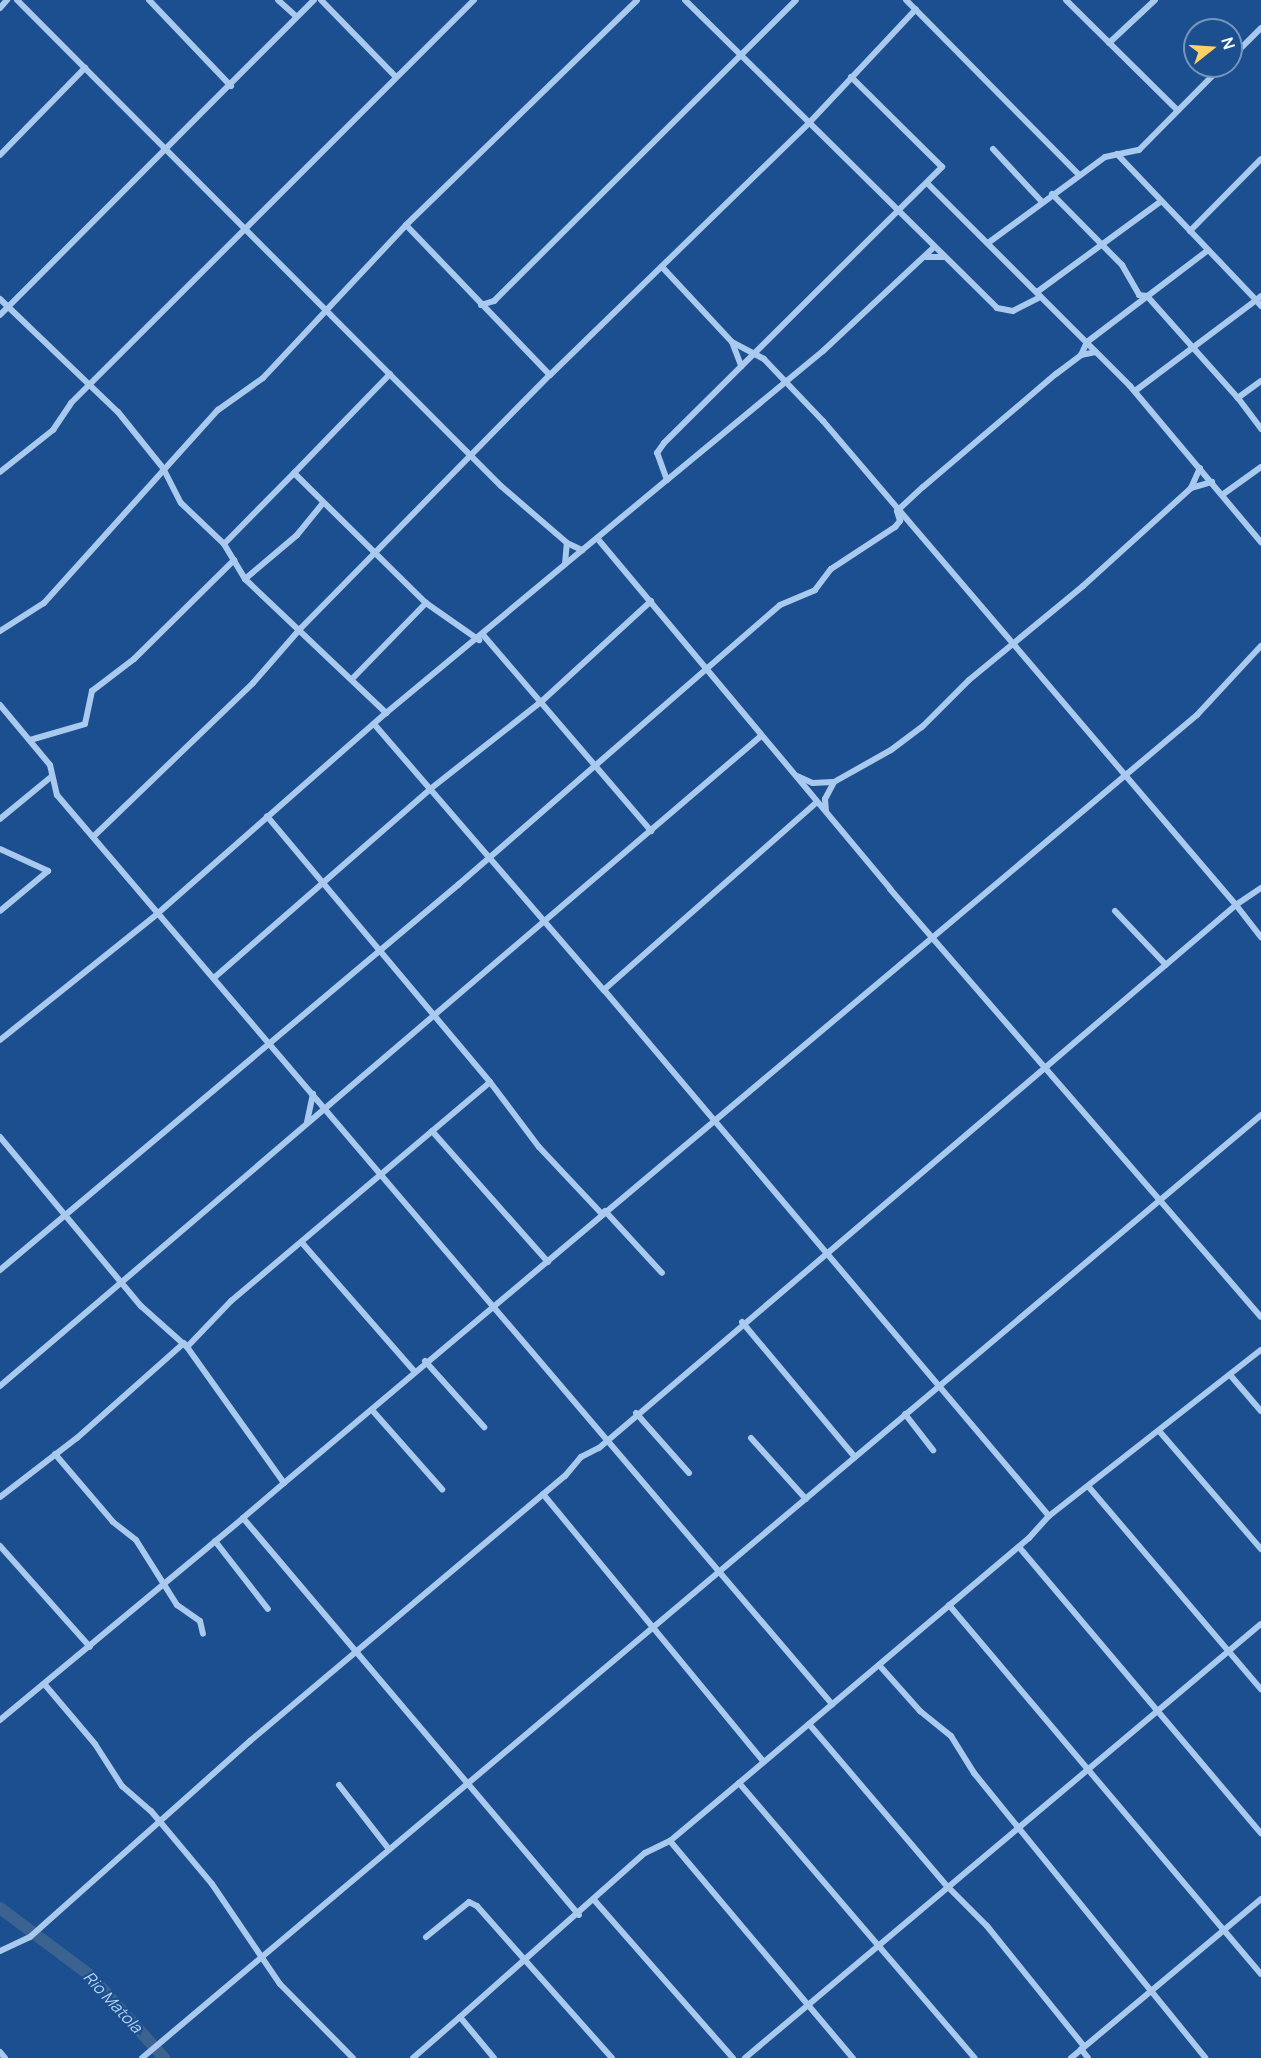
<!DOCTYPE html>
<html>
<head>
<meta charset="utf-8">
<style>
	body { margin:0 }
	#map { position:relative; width:1261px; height:2058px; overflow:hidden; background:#1b4f8f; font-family:Manrope,sans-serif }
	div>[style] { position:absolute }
	.river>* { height:12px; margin:-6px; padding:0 6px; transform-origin:6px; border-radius:6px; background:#3c6290 }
	.minor>* { height:6px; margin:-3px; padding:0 3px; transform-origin:3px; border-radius:3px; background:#a9c9ee }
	span { translate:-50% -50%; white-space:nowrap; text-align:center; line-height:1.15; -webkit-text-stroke:4.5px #1b4f8f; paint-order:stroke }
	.water-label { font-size:16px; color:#b5d3f5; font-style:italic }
	.north { position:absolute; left:1183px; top:18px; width:60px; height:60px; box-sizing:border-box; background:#1b4f8f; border:2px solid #7695bc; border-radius:50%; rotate:73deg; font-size:16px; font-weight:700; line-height:24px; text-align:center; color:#fff }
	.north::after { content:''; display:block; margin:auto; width:21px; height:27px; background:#ffd166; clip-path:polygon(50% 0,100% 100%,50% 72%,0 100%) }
</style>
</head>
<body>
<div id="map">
	<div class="river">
		<div style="left:0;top:1908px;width:114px;rotate:36.8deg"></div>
		<div style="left:91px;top:1976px;width:110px;rotate:48.3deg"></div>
	</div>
	<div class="minor">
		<div style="left:17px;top:0;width:686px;rotate:45.12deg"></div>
		<div style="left:501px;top:486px;width:87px;rotate:40.8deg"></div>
		<div style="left:567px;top:543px;width:17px;rotate:25deg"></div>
		<div style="left:149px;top:0;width:119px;rotate:46.4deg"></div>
		<div style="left:278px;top:0;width:25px;rotate:42deg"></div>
		<div style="left:321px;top:0;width:107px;rotate:45.8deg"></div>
		<div style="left:685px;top:0;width:438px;rotate:44.6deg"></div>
		<div style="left:997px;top:308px;width:16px;rotate:11deg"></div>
		<div style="left:1013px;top:311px;width:31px;rotate:-27deg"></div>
		<div style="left:906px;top:0;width:245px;rotate:45.3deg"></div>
		<div style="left:1066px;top:0;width:156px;rotate:44.7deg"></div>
		<div style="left:0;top:8px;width:11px;rotate:-49deg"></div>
		<div style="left:1109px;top:43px;width:63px;rotate:-43.1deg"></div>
		<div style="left:1231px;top:58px;width:42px;rotate:-45deg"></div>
		<div style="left:993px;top:149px;width:72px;rotate:47.2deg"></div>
		<div style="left:1117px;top:154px;width:202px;rotate:46.4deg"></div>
		<div style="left:1256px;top:300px;width:6px;rotate:-39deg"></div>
		<div style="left:0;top:155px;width:122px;rotate:-45.7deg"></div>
		<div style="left:927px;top:183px;width:287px;rotate:45deg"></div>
		<div style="left:1130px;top:386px;width:204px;rotate:50deg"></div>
		<div style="left:1052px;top:194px;width:100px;rotate:45.4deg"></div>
		<div style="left:1122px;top:265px;width:34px;rotate:60deg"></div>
		<div style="left:1139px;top:295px;width:8px;rotate:7deg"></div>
		<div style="left:1147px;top:296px;width:137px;rotate:48.3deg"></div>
		<div style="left:406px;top:225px;width:208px;rotate:46.2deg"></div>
		<div style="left:1190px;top:231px;width:101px;rotate:-45.4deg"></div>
		<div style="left:988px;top:243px;width:145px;rotate:-36.3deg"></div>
		<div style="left:1105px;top:157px;width:35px;rotate:-12deg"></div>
		<div style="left:1139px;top:150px;width:118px;rotate:-45.3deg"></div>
		<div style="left:926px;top:257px;width:18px"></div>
		<div style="left:1037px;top:292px;width:152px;rotate:-36.2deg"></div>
		<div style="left:0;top:299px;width:163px;rotate:43.8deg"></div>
		<div style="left:118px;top:412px;width:72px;rotate:51.2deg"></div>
		<div style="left:163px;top:468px;width:39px;rotate:63deg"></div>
		<div style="left:181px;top:503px;width:59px;rotate:43.6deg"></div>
		<div style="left:224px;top:544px;width:41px;rotate:59deg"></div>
		<div style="left:245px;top:579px;width:195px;rotate:43.5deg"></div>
		<div style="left:481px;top:305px;width:14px;rotate:-17deg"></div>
		<div style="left:494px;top:301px;width:426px;rotate:-44.9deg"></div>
		<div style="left:0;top:315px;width:445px;rotate:-45.1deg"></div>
		<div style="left:732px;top:342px;width:26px;rotate:69deg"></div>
		<div style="left:1081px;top:355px;width:14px;rotate:-65deg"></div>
		<div style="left:1087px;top:342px;width:152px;rotate:-37.2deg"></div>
		<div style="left:390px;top:374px;width:138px;rotate:134.1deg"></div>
		<div style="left:294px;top:473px;width:185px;rotate:44.6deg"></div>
		<div style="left:1261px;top:381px;width:29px;rotate:144deg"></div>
		<div style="left:1238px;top:398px;width:39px;rotate:53deg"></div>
		<div style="left:1135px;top:391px;width:151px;rotate:-36.9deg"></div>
		<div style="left:1256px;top:300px;width:8px;rotate:50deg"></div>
		<div style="left:0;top:472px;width:68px;rotate:-38.4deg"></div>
		<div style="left:53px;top:430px;width:32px;rotate:-56deg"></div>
		<div style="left:71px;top:403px;width:570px;rotate:-45deg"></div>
		<div style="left:667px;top:480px;width:202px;rotate:-39.6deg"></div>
		<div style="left:823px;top:351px;width:152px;rotate:-43.1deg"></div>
		<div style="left:1191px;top:488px;width:22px;rotate:-66deg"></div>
		<div style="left:1222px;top:495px;width:48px;rotate:-35.7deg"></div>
		<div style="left:597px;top:538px;width:457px;rotate:50.1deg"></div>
		<div style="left:890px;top:889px;width:566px;rotate:49.08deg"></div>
		<div style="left:224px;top:544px;width:100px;rotate:-45.4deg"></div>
		<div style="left:565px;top:564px;width:21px;rotate:-85deg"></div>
		<div style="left:245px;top:579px;width:68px;rotate:-40.2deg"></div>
		<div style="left:297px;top:535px;width:41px;rotate:-50.9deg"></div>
		<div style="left:0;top:631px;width:52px;rotate:-32.5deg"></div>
		<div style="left:44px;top:603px;width:260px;rotate:-48deg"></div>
		<div style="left:218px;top:410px;width:55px;rotate:-35.4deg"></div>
		<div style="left:263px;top:378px;width:209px;rotate:-46.9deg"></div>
		<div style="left:406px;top:225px;width:322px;rotate:-44.2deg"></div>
		<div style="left:484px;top:636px;width:257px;rotate:49.4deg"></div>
		<div style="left:353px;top:678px;width:105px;rotate:-45.8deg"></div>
		<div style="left:426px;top:603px;width:65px;rotate:34.9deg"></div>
		<div style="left:0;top:705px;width:78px;rotate:50.2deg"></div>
		<div style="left:50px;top:765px;width:31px;rotate:77deg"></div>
		<div style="left:57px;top:795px;width:1195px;rotate:49.55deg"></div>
		<div style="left:374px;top:724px;width:352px;rotate:49.2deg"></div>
		<div style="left:30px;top:740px;width:57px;rotate:-16.2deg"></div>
		<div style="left:85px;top:724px;width:34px;rotate:-78deg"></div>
		<div style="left:92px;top:691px;width:53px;rotate:-37.3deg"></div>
		<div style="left:134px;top:659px;width:141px;rotate:-44.7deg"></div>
		<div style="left:797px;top:776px;width:17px;rotate:24deg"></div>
		<div style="left:813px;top:783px;width:20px;rotate:-3deg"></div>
		<div style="left:817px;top:802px;width:284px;rotate:138.6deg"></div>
		<div style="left:604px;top:990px;width:689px;rotate:49.77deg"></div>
		<div style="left:826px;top:811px;width:12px;rotate:-95deg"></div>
		<div style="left:825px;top:799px;width:19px;rotate:-62deg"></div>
		<div style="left:834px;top:782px;width:65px;rotate:-29.3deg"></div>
		<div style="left:891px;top:750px;width:39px;rotate:-37deg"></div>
		<div style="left:922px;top:727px;width:66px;rotate:-45deg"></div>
		<div style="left:969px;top:680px;width:148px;rotate:-39.5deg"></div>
		<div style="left:1083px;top:586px;width:146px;rotate:-42.2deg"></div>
		<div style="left:1191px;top:488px;width:22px;rotate:-16deg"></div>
		<div style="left:0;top:819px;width:66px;rotate:-39.5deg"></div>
		<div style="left:93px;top:837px;width:222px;rotate:-43.9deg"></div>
		<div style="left:253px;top:683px;width:72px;rotate:-49deg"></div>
		<div style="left:300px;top:629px;width:356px;rotate:-45.5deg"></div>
		<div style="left:550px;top:375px;width:361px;rotate:-44.2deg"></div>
		<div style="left:809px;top:123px;width:156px;rotate:-46.8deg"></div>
		<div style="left:0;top:849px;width:53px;rotate:24.6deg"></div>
		<div style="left:48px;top:871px;width:62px;rotate:140.2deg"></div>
		<div style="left:1261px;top:888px;width:30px;rotate:146deg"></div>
		<div style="left:1236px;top:905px;width:41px;rotate:52deg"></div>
		<div style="left:1115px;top:911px;width:74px;rotate:46.6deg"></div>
		<div style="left:215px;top:977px;width:284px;rotate:-41.1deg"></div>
		<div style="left:429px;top:790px;width:144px;rotate:-38.2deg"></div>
		<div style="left:542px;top:701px;width:148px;rotate:-42.5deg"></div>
		<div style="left:0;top:1040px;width:201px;rotate:-38.7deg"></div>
		<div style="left:157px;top:914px;width:305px;rotate:-41.3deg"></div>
		<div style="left:386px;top:713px;width:365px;rotate:-39.7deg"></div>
		<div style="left:667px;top:480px;width:29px;rotate:-110deg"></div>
		<div style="left:657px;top:453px;width:12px;rotate:-55deg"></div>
		<div style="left:664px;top:443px;width:392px;rotate:-44.8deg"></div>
		<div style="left:942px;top:167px;width:128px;rotate:-135.3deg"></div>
		<div style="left:490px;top:1082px;width:81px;rotate:53deg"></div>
		<div style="left:539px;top:1147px;width:92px;rotate:46.8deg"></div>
		<div style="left:307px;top:1122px;width:29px;rotate:-78deg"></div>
		<div style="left:432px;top:1131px;width:175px;rotate:48.5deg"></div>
		<div style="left:0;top:1137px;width:220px;rotate:50.2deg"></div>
		<div style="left:141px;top:1306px;width:62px;rotate:41.7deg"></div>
		<div style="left:187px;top:1347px;width:167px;rotate:54.5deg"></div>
		<div style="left:284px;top:1483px;width:54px;rotate:139.5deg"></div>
		<div style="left:605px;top:1211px;width:84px;rotate:47.4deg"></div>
		<div style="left:303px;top:1244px;width:169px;rotate:48.8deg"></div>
		<div style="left:0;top:1270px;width:600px;rotate:-40.06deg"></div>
		<div style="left:459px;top:884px;width:425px;rotate:-41deg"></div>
		<div style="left:780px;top:605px;width:38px;rotate:-23deg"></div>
		<div style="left:815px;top:590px;width:26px;rotate:-53deg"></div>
		<div style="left:831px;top:569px;width:77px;rotate:-33.3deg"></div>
		<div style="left:895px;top:527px;width:8px;rotate:-50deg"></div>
		<div style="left:900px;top:521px;width:10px;rotate:-107deg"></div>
		<div style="left:897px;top:511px;width:35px;rotate:-43deg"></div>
		<div style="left:923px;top:487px;width:175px;rotate:-40.4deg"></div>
		<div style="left:1056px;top:374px;width:31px;rotate:-37deg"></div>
		<div style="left:1081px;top:355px;width:15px;rotate:-11deg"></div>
		<div style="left:742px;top:1322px;width:176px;rotate:50.1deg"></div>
		<div style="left:187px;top:1347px;width:64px;rotate:-46.3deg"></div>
		<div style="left:231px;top:1301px;width:339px;rotate:-40.2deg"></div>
		<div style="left:490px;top:1082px;width:347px;rotate:-130deg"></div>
		<div style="left:425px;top:1361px;width:89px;rotate:48.2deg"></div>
		<div style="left:1231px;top:1376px;width:46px;rotate:49.4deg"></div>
		<div style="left:0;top:1386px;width:1001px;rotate:-40.5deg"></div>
		<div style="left:372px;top:1410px;width:106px;rotate:48.5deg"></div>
		<div style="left:636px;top:1413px;width:80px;rotate:48.5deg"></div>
		<div style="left:905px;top:1414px;width:46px;rotate:52.1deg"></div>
		<div style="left:1160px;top:1432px;width:155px;rotate:49.2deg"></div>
		<div style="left:751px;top:1438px;width:82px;rotate:48deg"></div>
		<div style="left:55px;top:1454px;width:89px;rotate:49.5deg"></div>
		<div style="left:113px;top:1522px;width:29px;rotate:38deg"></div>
		<div style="left:136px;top:1540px;width:77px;rotate:57.8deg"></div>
		<div style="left:177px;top:1605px;width:28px;rotate:35deg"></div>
		<div style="left:200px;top:1621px;width:13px;rotate:77deg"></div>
		<div style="left:284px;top:1483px;width:1193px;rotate:-40.07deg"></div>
		<div style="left:1197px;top:715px;width:94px;rotate:-47.2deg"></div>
		<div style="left:1088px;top:1486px;width:267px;rotate:49.6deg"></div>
		<div style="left:543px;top:1494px;width:347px;rotate:50.5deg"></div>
		<div style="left:0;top:1497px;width:97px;rotate:-37.5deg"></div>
		<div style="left:77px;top:1438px;width:143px;rotate:-41.6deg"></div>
		<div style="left:215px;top:1541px;width:86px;rotate:52.1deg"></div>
		<div style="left:0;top:1546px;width:135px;rotate:48.3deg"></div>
		<div style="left:1019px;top:1547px;width:375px;rotate:49.8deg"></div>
		<div style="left:949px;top:1605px;width:483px;rotate:49.8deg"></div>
		<div style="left:879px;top:1665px;width:62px;rotate:48.3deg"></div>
		<div style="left:920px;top:1711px;width:40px;rotate:39deg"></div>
		<div style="left:951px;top:1736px;width:44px;rotate:58.1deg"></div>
		<div style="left:974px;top:1773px;width:367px;rotate:50.9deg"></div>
		<div style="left:46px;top:1686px;width:76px;rotate:49.8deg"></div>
		<div style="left:95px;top:1744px;width:50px;rotate:57.3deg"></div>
		<div style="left:122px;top:1786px;width:38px;rotate:41deg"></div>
		<div style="left:151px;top:1811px;width:95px;rotate:50.1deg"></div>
		<div style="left:212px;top:1884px;width:121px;rotate:55.8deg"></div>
		<div style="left:280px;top:1984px;width:104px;rotate:45.4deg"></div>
		<div style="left:0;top:1720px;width:316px;rotate:-39.7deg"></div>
		<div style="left:243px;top:1518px;width:520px;rotate:49.76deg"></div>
		<div style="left:809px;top:1724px;width:213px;rotate:49.6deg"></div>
		<div style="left:947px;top:1886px;width:57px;rotate:45deg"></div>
		<div style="left:987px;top:1926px;width:154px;rotate:51.1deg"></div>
		<div style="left:739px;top:1783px;width:362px;rotate:49.4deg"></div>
		<div style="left:339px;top:1785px;width:80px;rotate:52.1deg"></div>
		<div style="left:670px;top:1841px;width:284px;rotate:49.9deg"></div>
		<div style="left:595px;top:1901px;width:209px;rotate:48.7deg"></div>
		<div style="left:426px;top:1937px;width:55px;rotate:-39.1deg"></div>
		<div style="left:469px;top:1902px;width:9px;rotate:27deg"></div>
		<div style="left:477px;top:1906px;width:203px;rotate:48.4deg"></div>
		<div style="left:0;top:1951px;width:33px;rotate:-25deg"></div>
		<div style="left:30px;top:1937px;width:295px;rotate:-41.7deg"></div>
		<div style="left:250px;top:1741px;width:412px;rotate:-40.1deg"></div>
		<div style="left:565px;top:1476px;width:25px;rotate:-50deg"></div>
		<div style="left:581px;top:1457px;width:20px;rotate:-27deg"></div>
		<div style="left:599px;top:1448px;width:837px;rotate:-40.45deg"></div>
		<div style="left:1236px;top:905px;width:636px;rotate:-130.47deg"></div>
		<div style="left:823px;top:421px;width:86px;rotate:-133.6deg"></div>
		<div style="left:764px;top:359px;width:36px;rotate:-152deg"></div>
		<div style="left:732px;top:342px;width:103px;rotate:-133deg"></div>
		<div style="left:1081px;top:2049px;width:11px;rotate:52deg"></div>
		<div style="left:0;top:2052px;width:8px;rotate:50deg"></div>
		<div style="left:142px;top:2058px;width:1463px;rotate:-40.12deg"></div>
		<div style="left:413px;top:2058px;width:62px;rotate:-41.1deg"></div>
		<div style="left:494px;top:2058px;width:53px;rotate:-129.7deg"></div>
		<div style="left:460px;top:2017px;width:247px;rotate:-41.6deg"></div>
		<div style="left:645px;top:1853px;width:28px;rotate:-26deg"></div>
		<div style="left:670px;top:1841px;width:90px;rotate:-40deg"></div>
		<div style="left:739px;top:1783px;width:380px;rotate:-40.2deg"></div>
		<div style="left:1029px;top:1538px;width:30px;rotate:-48deg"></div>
		<div style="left:1049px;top:1516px;width:269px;rotate:-38.1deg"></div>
		<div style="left:745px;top:2058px;width:674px;rotate:-40.07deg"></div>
		<div style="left:1071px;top:2058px;width:248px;rotate:-39.9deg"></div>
	</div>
	<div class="water-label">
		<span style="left:113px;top:2002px;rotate:47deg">Rio Matola</span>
	</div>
	<div class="north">N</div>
</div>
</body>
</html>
